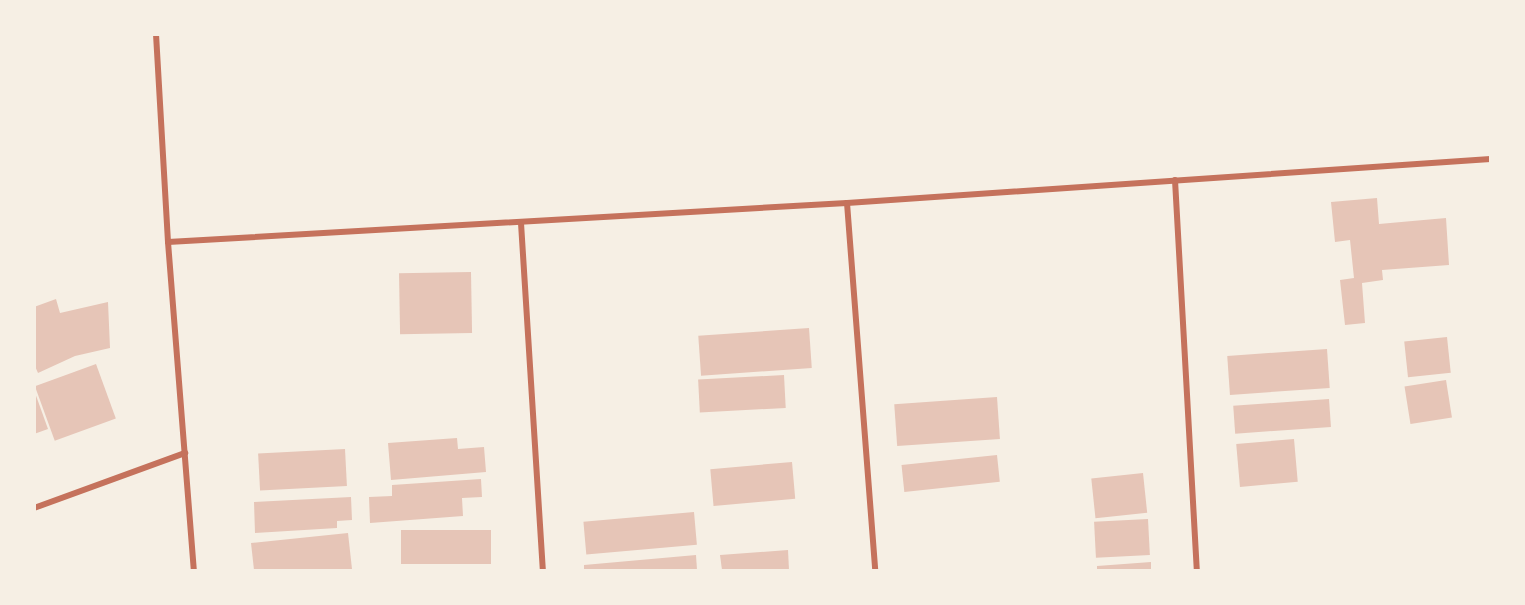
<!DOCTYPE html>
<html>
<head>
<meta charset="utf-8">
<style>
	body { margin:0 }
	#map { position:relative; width:1525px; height:605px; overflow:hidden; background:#f6efe4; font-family:Overpass,sans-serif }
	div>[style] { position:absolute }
	.building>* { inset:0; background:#e6c5b7; transform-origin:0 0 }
	.minor>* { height:6px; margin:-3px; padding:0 3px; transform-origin:3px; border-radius:3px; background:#c5725c }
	span { translate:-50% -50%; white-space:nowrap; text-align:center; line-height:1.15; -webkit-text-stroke:6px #f6efe4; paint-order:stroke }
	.frame { position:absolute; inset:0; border:36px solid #f6efe4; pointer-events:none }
</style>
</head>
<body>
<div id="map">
	<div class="building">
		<div style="clip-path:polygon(1377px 198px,1379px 224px,1446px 218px,1449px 265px,1382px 270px,1383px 280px,1362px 283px,1365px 323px,1345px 325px,1340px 280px,1354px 278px,1350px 240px,1335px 242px,1331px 202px)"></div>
		<div style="left:471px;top:272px;width:61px;height:72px;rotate:89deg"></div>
		<div style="clip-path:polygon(56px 299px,60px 313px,108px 302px,110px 348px,75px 356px,38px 373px,34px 364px,34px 307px)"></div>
		<div style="left:809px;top:328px;width:40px;height:111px;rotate:86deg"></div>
		<div style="left:1447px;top:337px;width:36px;height:43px;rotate:84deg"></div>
		<div style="left:1327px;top:349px;width:39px;height:100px;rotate:86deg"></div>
		<div style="left:96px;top:364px;width:58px;height:65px;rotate:70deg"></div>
		<div style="left:784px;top:375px;width:33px;height:86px;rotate:87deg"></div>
		<div style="left:1446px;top:380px;width:38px;height:42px;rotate:81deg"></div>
		<div style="clip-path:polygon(34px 390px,48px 429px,34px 434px)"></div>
		<div style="left:997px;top:397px;width:42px;height:103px;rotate:86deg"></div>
		<div style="left:1329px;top:399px;width:28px;height:96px;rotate:86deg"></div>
		<div style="clip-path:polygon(457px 438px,458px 449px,484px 447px,486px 472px,391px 480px,388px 443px)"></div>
		<div style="left:1294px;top:439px;width:43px;height:58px;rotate:85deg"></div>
		<div style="left:345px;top:449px;width:37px;height:87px;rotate:87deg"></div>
		<div style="left:997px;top:455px;width:27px;height:96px;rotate:84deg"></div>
		<div style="left:792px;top:462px;width:37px;height:82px;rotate:85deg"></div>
		<div style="left:1143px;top:473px;width:40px;height:52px;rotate:84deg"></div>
		<div style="clip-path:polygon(481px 479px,482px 497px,462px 498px,463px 516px,370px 523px,369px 497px,392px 496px,392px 485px)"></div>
		<div style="clip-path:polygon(351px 497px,352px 520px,337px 521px,337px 528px,255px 533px,254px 502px)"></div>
		<div style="left:694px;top:512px;width:33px;height:111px;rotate:85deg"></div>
		<div style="left:1148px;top:519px;width:36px;height:54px;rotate:87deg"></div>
		<div style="left:491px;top:530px;width:34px;height:90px;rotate:90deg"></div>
		<div style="clip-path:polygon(348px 533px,352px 569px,254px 570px,251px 543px)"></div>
		<div style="clip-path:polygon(788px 550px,789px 570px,722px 570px,720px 555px)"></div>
		<div style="clip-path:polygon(696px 555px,697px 570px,584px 570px,584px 565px)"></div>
		<div style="clip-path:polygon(1151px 562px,1151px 570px,1097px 570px,1097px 566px)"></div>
	</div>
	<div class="minor">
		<div style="left:156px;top:34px;width:208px;rotate:86.7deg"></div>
		<div style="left:168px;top:242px;width:329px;rotate:85.5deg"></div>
		<div style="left:1175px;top:180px;width:391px;rotate:86.8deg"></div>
		<div style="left:847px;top:203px;width:368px;rotate:85.6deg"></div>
		<div style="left:521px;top:223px;width:348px;rotate:86.4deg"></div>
		<div style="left:168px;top:242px;width:680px;rotate:-3.29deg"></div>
		<div style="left:847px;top:203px;width:645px;rotate:-3.91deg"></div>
		<div style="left:34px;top:508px;width:161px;rotate:-20deg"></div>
	</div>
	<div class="frame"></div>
</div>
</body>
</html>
